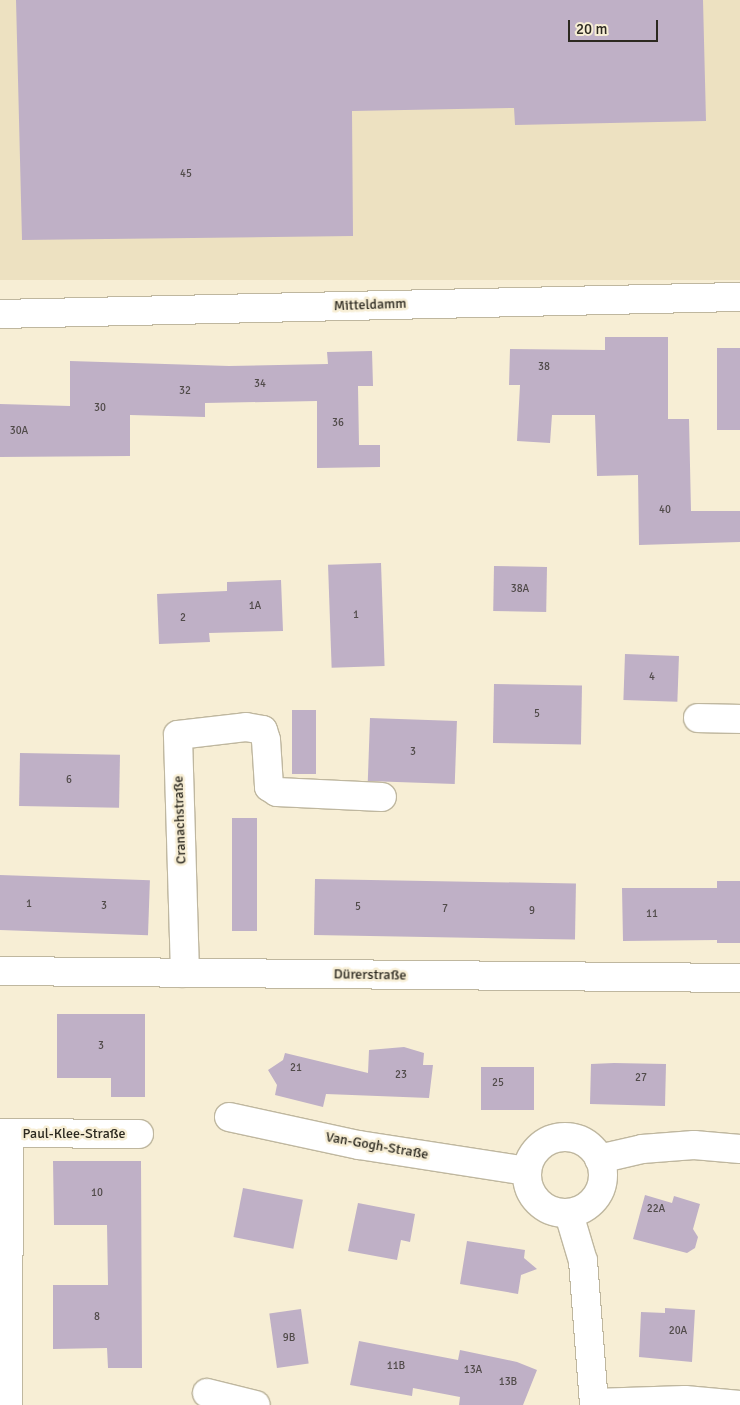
<!DOCTYPE html>
<html>
<head>
<meta charset="utf-8">
<style>
	body { margin:0 }
	#map { position:relative; width:740px; height:1405px; overflow:hidden; background:#f7eed5; font-family:Signika,sans-serif }
	div>[style] { position:absolute }
	.built>* { inset:0; background:#ede1c1; transform-origin:0 0 }
	.building>* { inset:0; background:#bfb0c6; transform-origin:0 0 }
	.roads { filter:drop-shadow(1px 0 #bfb79f) drop-shadow(-1px 0 #bfb79f) drop-shadow(0 1px #bfb79f) drop-shadow(0 -1px #bfb79f) }
	.minor>* { height:28px; margin:-14px; padding:0 14px; transform-origin:14px; border-radius:14px; background:#fff }
	.minor>.ring { margin:-14px; padding:0; box-sizing:content-box; background:none; border:28px solid #fff; border-radius:50% }
	span { translate:-50% -50%; white-space:nowrap; text-align:center; line-height:1.15; -webkit-text-stroke:5px #f7eed5; paint-order:stroke }
	.number-label { font-size:11px; color:#514b4a }
	.number-label span { -webkit-text-stroke-width:0 }
	.street-label { font-size:14px; color:#2c2920 }
	.scale { position:absolute; left:568px; top:20px; width:90px; height:22px; box-sizing:border-box; border:2px solid #2c2920; border-top:0; padding-left:6px; font-size:15px; line-height:18px; white-space:nowrap; color:#2c2920; -webkit-text-stroke:4px #f7eed5; paint-order:stroke }
</style>
</head>
<body>
<div id="map">
	<div class="built">
		<div style="left:0;top:0;width:740px;height:280px"></div>
	</div>
	<div class="building">
		<div style="clip-path:polygon(16px 0,703px 0,706px 121px,515px 125px,514px 108px,352px 111px,353px 236px,22px 240px)"></div>
		<div style="clip-path:polygon(605px 337px,668px 337px,668px 419px,689px 419px,691px 511px,740px 511px,740px 542px,639px 545px,638px 475px,597px 476px,595px 415px,552px 415px,550px 443px,517px 441px,520px 385px,509px 385px,510px 349px,605px 350px)"></div>
		<div style="left:740px;top:348px;width:82px;height:23px;rotate:90deg"></div>
		<div style="clip-path:polygon(372px 351px,373px 386px,358px 386px,359px 445px,380px 445px,380px 467px,317px 468px,317px 401px,205px 403px,205px 417px,130px 415px,130px 456px,0 457px,0 404px,70px 406px,70px 361px,229px 366px,328px 364px,327px 352px)"></div>
		<div style="left:381px;top:563px;width:103px;height:53px;rotate:88deg"></div>
		<div style="left:494px;top:566px;width:53px;height:45px;rotate:1deg"></div>
		<div style="clip-path:polygon(281px 580px,283px 631px,209px 633px,210px 642px,159px 644px,157px 594px,227px 591px,227px 582px)"></div>
		<div style="left:625px;top:654px;width:54px;height:46px;rotate:2deg"></div>
		<div style="left:494px;top:684px;width:88px;height:59px;rotate:1deg"></div>
		<div style="left:292px;top:710px;width:24px;height:64px"></div>
		<div style="left:370px;top:718px;width:87px;height:63px;rotate:2deg"></div>
		<div style="left:20px;top:753px;width:100px;height:53px;rotate:1deg"></div>
		<div style="left:232px;top:818px;width:25px;height:113px"></div>
		<div style="left:0;top:875px;width:150px;height:55px;rotate:2deg"></div>
		<div style="left:315px;top:879px;width:261px;height:56px;rotate:1deg"></div>
		<div style="clip-path:polygon(717px 881px,740px 881px,740px 943px,717px 943px,717px 940px,623px 941px,622px 888px,717px 888px)"></div>
		<div style="clip-path:polygon(57px 1014px,145px 1014px,145px 1097px,111px 1097px,111px 1078px,57px 1078px)"></div>
		<div style="clip-path:polygon(404px 1047px,424px 1053px,423px 1065px,433px 1065px,429px 1098px,326px 1094px,323px 1107px,275px 1095px,277px 1085px,268px 1070px,283px 1060px,285px 1053px,368px 1073px,369px 1050px)"></div>
		<div style="clip-path:polygon(614px 1063px,666px 1064px,665px 1106px,590px 1104px,591px 1064px)"></div>
		<div style="left:481px;top:1067px;width:53px;height:43px"></div>
		<div style="clip-path:polygon(53px 1161px,141px 1161px,142px 1368px,108px 1368px,107px 1348px,53px 1349px,53px 1285px,108px 1285px,107px 1225px,54px 1225px)"></div>
		<div style="left:243px;top:1188px;width:61px;height:50px;rotate:11deg"></div>
		<div style="clip-path:polygon(645px 1195px,672px 1203px,674px 1196px,700px 1204px,693px 1229px,698px 1237px,695px 1248px,687px 1253px,633px 1239px)"></div>
		<div style="clip-path:polygon(358px 1203px,415px 1214px,410px 1242px,401px 1240px,397px 1260px,348px 1251px)"></div>
		<div style="clip-path:polygon(467px 1241px,525px 1250px,524px 1258px,537px 1269px,521px 1275px,518px 1294px,460px 1284px)"></div>
		<div style="clip-path:polygon(665px 1308px,695px 1310px,692px 1362px,639px 1357px,641px 1312px,665px 1313px)"></div>
		<div style="left:301px;top:1309px;width:55px;height:32px;rotate:82deg"></div>
		<div style="clip-path:polygon(359px 1341px,458px 1360px,460px 1350px,517px 1362px,537px 1370px,523px 1405px,459px 1405px,460px 1397px,413px 1388px,412px 1396px,350px 1385px)"></div>
	</div>
	<div class="roads">
		<div class="minor">
			<div style="left:0;top:314px;width:740px;rotate:-1.32deg"></div>
			<div style="left:698px;top:718px;width:42px;rotate:1.4deg"></div>
			<div style="left:0;top:971px;width:740px;rotate:0.54deg"></div>
			<div style="left:185px;top:973px;width:238px;rotate:-91.7deg"></div>
			<div style="left:178px;top:735px;width:68px;rotate:-6.7deg"></div>
			<div style="left:246px;top:727px;width:17px;rotate:10deg"></div>
			<div style="left:263px;top:730px;width:10px;rotate:73deg"></div>
			<div style="left:266px;top:740px;width:47px;rotate:86.3deg"></div>
			<div style="left:269px;top:787px;width:9px;rotate:32deg"></div>
			<div style="left:277px;top:792px;width:105px;rotate:2.7deg"></div>
			<div style="left:229px;top:1117px;width:133px;rotate:12.2deg"></div>
			<div style="left:359px;top:1145px;width:169px;rotate:8.8deg"></div>
			<div style="left:0;top:1133px;width:139px;rotate:0.4deg"></div>
			<div class="ring" style="left:527px;top:1137px;width:48px;height:48px"></div>
			<div style="left:599px;top:1159px;width:44px;rotate:-13.1deg"></div>
			<div style="left:642px;top:1149px;width:52px;rotate:-4.4deg"></div>
			<div style="left:694px;top:1145px;width:46px;rotate:5deg"></div>
			<div style="left:569px;top:1214px;width:49px;rotate:73.4deg"></div>
			<div style="left:583px;top:1261px;width:144px;rotate:85.6deg"></div>
			<div style="left:207px;top:1393px;width:50px;rotate:13.8deg"></div>
			<div style="left:594px;top:1403px;width:91px;rotate:-1.9deg"></div>
			<div style="left:685px;top:1400px;width:55px;rotate:5.2deg"></div>
			<div style="left:8px;top:1405px;width:271px;rotate:-89.8deg"></div>
		</div>
	</div>
	<div class="number-label">
		<span style="left:186px;top:174px">45</span>
		<span style="left:544px;top:367px">38</span>
		<span style="left:260px;top:384px">34</span>
		<span style="left:185px;top:391px">32</span>
		<span style="left:100px;top:408px">30</span>
		<span style="left:338px;top:423px">36</span>
		<span style="left:19px;top:431px">30A</span>
		<span style="left:665px;top:510px">40</span>
		<span style="left:520px;top:589px">38A</span>
		<span style="left:255px;top:606px">1A</span>
		<span style="left:356px;top:615px">1</span>
		<span style="left:183px;top:618px">2</span>
		<span style="left:652px;top:677px">4</span>
		<span style="left:537px;top:714px">5</span>
		<span style="left:413px;top:752px">3</span>
		<span style="left:69px;top:780px">6</span>
		<span style="left:29px;top:904px">1</span>
		<span style="left:104px;top:906px">3</span>
		<span style="left:358px;top:907px">5</span>
		<span style="left:445px;top:909px">7</span>
		<span style="left:532px;top:911px">9</span>
		<span style="left:652px;top:914px">11</span>
		<span style="left:101px;top:1046px">3</span>
		<span style="left:296px;top:1068px">21</span>
		<span style="left:401px;top:1075px">23</span>
		<span style="left:641px;top:1078px">27</span>
		<span style="left:498px;top:1083px">25</span>
		<span style="left:97px;top:1193px">10</span>
		<span style="left:656px;top:1209px">22A</span>
		<span style="left:97px;top:1317px">8</span>
		<span style="left:678px;top:1331px">20A</span>
		<span style="left:289px;top:1338px">9B</span>
		<span style="left:396px;top:1366px">11B</span>
		<span style="left:473px;top:1370px">13A</span>
		<span style="left:508px;top:1382px">13B</span>
	</div>
	<div class="street-label">
		<span style="left:370px;top:305px;rotate:-2deg">Mitteldamm</span>
		<span style="left:180px;top:820px;rotate:-92deg">Cranachstraße</span>
		<span style="left:370px;top:975px;rotate:1deg">Dürerstraße</span>
		<span style="left:74px;top:1134px">Paul-Klee-Straße</span>
		<span style="left:377px;top:1146px;rotate:10deg">Van-Gogh-Straße</span>
	</div>
	<div class="scale">20 m</div>
</div>
</body>
</html>
